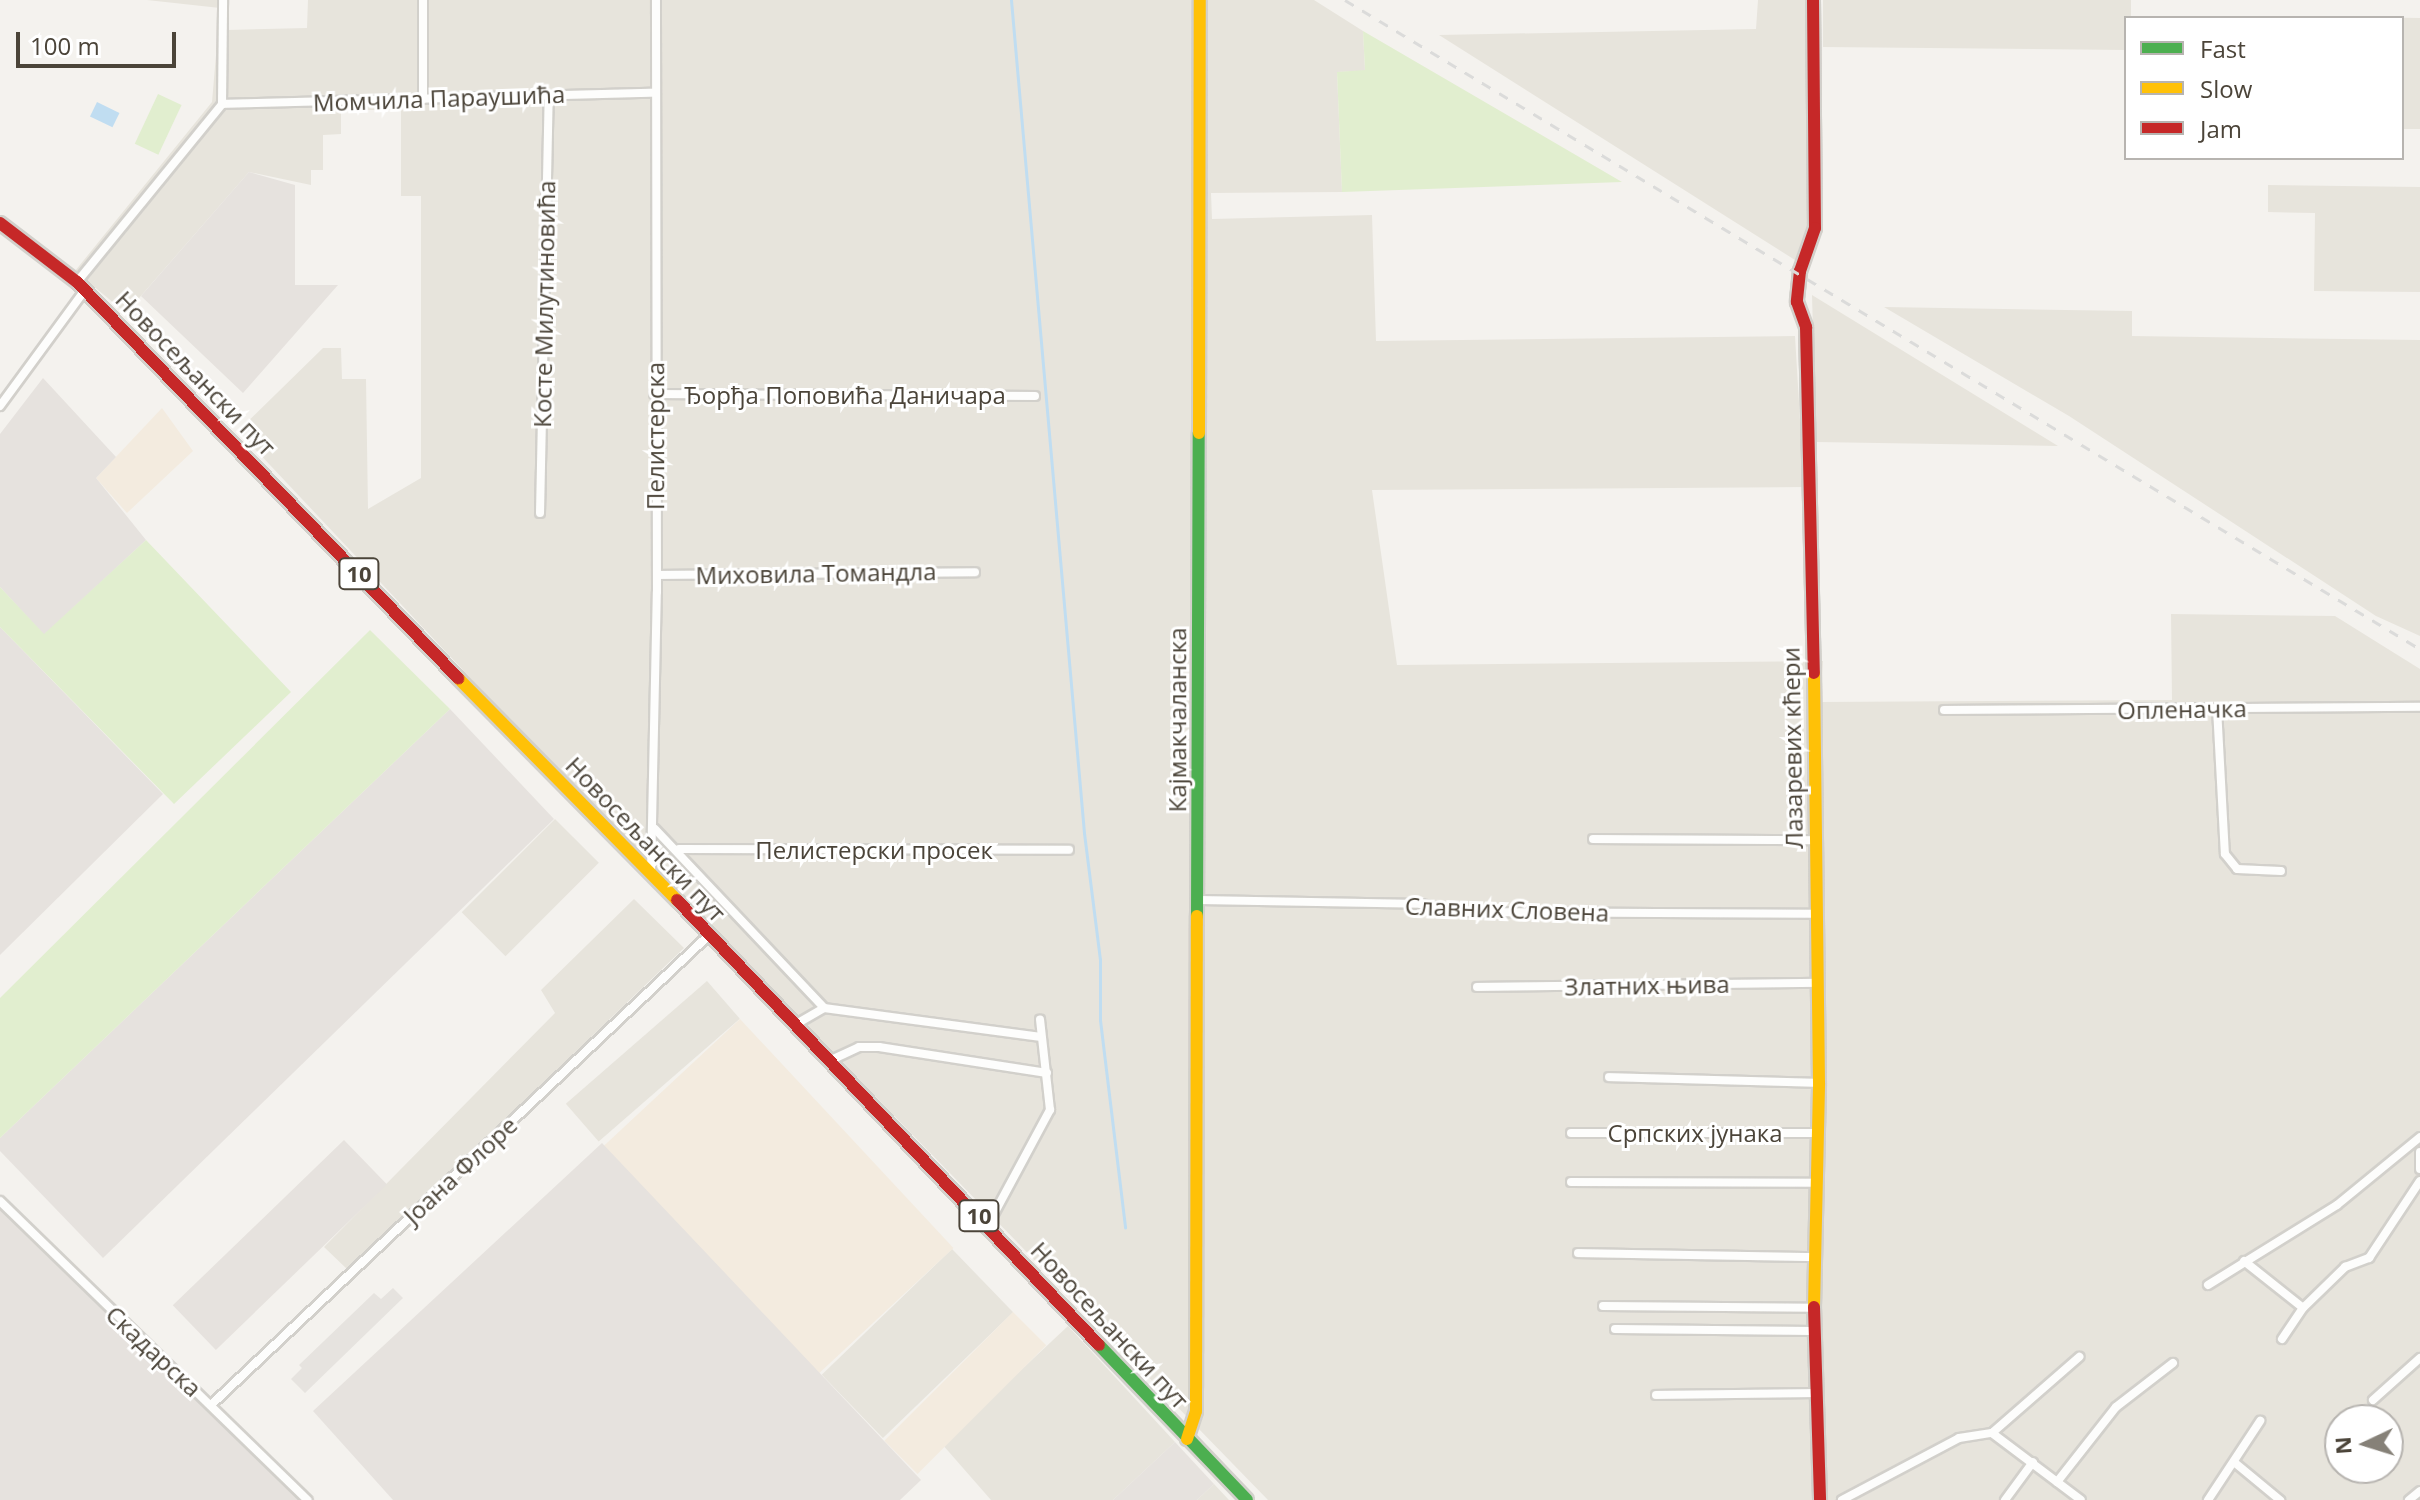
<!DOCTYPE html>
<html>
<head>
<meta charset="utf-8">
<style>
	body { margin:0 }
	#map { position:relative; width:2420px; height:1500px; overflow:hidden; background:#f4f2ee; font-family:"Open Sans",sans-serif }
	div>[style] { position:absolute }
	.residential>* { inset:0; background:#e7e4dc; transform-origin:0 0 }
	.commercial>* { inset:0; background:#f3ebdf; transform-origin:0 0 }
	.industrial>* { inset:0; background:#e6e2de; transform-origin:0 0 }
	.green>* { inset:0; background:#e1eecf; transform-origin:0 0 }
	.parking>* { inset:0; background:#e6e3df }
	.water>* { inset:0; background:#c0ddf1; transform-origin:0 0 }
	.stream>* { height:3px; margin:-1.5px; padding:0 1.5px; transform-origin:1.5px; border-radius:1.5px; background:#c0ddf1 }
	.roads { filter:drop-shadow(2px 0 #d2d0cb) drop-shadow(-2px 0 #d2d0cb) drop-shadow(0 2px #d2d0cb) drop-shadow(0 -2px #d2d0cb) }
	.street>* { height:8px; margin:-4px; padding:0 4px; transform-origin:4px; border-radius:4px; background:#fdfdfc }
	.fast>* { height:12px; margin:-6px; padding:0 6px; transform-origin:6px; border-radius:6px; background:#4caf50 }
	.slow>* { height:12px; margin:-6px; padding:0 6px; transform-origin:6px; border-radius:6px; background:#ffc107 }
	.jam>* { height:12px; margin:-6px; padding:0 6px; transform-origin:6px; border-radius:6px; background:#c62828 }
	.rail>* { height:3px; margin-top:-1.5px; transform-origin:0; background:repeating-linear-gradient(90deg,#dbdbda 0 10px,transparent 0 20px) }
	span { translate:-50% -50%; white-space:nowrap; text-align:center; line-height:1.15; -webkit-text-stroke:6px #fff; paint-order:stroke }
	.shield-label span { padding:2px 6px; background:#fff; border:2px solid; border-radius:6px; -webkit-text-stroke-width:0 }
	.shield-label { font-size:22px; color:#4b4439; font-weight:700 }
	.street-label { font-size:24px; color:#4b4439 }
	.legend { position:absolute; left:2124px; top:16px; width:280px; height:144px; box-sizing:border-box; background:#fff; border:2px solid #b7b4b0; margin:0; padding:10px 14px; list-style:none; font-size:24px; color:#4b4439 }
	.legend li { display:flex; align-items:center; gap:16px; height:40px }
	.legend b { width:40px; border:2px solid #b7b4b0 }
	.north { position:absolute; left:2324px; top:1404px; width:80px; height:80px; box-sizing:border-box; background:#fff; border:2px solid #b7b4b0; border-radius:50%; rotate:266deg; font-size:22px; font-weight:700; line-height:32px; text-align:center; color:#4b4439 }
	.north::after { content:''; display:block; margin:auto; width:28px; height:36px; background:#868178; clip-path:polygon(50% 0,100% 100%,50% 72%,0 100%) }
	.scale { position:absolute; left:16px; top:32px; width:160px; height:36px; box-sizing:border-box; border:4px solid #4b4439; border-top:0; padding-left:10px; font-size:24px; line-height:28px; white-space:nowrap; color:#4b4439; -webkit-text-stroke:6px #fff; paint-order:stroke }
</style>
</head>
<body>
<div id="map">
	<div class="residential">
		<div style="clip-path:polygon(evenodd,147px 0,227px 0,227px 30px,307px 28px,308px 0,1314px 0,1363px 31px,1365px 71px,1337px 72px,1342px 192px,1211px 193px,1212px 219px,1372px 215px,1376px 341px,1795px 336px,1804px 487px,1372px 490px,1397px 665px,1823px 661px,1821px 702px,2172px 700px,2171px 614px,2335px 616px,2420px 669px,2420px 1500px,1268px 1500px,541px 753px,238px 431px,323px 348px,341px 348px,342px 379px,366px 379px,368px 509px,421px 478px,421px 196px,401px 196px,401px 110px,341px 110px,341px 134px,323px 135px,323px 170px,311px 170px,311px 185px,249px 172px,126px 313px,75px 271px,212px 102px,220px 8px,147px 0,2340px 1420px,2388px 1420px,2388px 1468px,2340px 1468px,2340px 1420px)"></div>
		<div style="clip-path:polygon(1758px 0,1810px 0,1806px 179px,1813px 215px,1811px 237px,1795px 260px,1439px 35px,1756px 29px)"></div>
		<div style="clip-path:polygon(1823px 0,2131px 0,2131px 18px,2126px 18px,2126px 50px,1823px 47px)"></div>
		<div style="clip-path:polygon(2280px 16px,2420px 18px,2420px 129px,2402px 129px,2402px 18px)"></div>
		<div style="clip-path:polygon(2268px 185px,2420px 187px,2420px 292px,2314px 291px,2315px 213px,2268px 212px)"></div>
		<div style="clip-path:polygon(1812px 295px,2058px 446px,1816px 442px)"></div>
		<div style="clip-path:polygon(1884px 307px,2132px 311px,2132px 336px,2420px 340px,2420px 636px,2376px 616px,2069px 416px)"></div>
		<div style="left:555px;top:819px;width:62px;height:132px;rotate:45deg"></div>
		<div style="clip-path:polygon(634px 899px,684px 948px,348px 1270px,324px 1247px,555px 1013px,541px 990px)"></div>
		<div style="left:707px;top:981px;width:50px;height:187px;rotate:49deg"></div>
		<div style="left:952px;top:1249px;width:88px;height:181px;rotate:46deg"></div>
		<div style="clip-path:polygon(1068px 1326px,1175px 1442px,1113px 1500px,991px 1500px,942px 1444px)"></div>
		<div style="clip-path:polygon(1214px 1484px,1229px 1500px,1197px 1500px)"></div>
	</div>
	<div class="commercial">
		<div style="clip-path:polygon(162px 408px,193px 451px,127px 513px,96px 478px)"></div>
		<div style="left:740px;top:1019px;width:313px;height:186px;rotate:47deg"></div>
		<div style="left:1013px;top:1312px;width:47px;height:182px;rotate:45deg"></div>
	</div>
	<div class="industrial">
		<div style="clip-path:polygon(249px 172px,295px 185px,295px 285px,338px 285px,243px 393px,141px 296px)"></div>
		<div style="clip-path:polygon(43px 378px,116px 457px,96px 478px,146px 540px,44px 635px,0 587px,0 434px)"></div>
		<div style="clip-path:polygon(0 627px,163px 794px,0 955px)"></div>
		<div style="clip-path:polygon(450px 709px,554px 819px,103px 1258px,0 1151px,0 1138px)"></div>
		<div style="left:344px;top:1140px;width:62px;height:238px;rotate:46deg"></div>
		<div style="clip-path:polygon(602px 1143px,921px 1480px,900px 1500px,393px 1500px,313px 1411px)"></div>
		<div style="clip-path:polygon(0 1204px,105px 1307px,301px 1500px,0 1500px)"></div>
		<div style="clip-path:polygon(1175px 1442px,1214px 1484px,1197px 1500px,1113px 1500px)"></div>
	</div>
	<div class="green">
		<div style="clip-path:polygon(1363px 31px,1622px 182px,1342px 192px,1337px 72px,1365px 70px)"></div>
		<div style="left:158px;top:94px;width:26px;height:55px;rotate:25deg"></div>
		<div style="clip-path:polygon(146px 540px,291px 692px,174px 804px,0 627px,0 587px,44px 634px)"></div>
		<div style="clip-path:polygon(370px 630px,450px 709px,0 1138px,0 998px)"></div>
	</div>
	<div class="parking">
		<div style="clip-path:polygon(393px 1288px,403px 1298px,305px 1393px,291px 1379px,302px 1368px,299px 1365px,374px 1293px,381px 1299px)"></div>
	</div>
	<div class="water">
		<div style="left:97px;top:102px;width:25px;height:16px;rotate:26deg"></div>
	</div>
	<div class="stream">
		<div style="left:1011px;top:0;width:836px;rotate:84.99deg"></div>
		<div style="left:1084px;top:833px;width:127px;rotate:82.8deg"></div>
		<div style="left:1100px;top:959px;width:61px;rotate:90deg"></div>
		<div style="left:1100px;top:1020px;width:209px;rotate:83.1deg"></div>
	</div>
	<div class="roads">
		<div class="street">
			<div style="left:423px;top:0;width:99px;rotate:90deg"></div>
			<div style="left:222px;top:104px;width:434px;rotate:-1.5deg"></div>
			<div style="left:77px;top:282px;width:230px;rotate:-50.8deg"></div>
			<div style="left:222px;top:104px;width:104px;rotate:-89.4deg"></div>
			<div style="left:654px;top:394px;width:381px;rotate:0.3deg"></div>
			<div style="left:0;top:406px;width:144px;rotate:-53.8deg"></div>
			<div style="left:540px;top:513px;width:417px;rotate:-88.8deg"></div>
			<div style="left:657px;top:575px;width:318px;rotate:-0.5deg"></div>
			<div style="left:2217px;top:708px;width:146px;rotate:86.9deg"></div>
			<div style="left:2225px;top:854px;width:19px;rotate:51deg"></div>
			<div style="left:2237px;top:869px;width:44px;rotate:2.6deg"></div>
			<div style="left:1944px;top:710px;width:476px;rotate:-0.4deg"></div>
			<div style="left:655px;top:829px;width:246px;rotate:46.6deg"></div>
			<div style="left:824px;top:1008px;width:34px;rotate:150deg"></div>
			<div style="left:1593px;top:839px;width:222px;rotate:0.3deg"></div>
			<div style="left:679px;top:849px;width:390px;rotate:0.1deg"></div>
			<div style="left:651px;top:871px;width:279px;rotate:-88.8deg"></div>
			<div style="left:657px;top:592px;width:592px;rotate:-90.1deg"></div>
			<div style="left:1199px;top:900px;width:222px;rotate:1deg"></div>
			<div style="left:1421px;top:904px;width:39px;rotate:12deg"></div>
			<div style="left:1459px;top:912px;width:356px;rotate:0.3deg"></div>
			<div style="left:1477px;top:987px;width:340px;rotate:-0.7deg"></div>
			<div style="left:824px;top:1008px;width:219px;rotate:7.6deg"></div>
			<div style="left:829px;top:1061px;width:33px;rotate:-25deg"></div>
			<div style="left:859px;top:1047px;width:20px"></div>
			<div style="left:879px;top:1047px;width:170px;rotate:8.8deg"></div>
			<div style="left:1609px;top:1077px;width:210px;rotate:1.6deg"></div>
			<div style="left:1571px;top:1133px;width:247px"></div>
			<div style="left:2420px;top:1152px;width:17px;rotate:90deg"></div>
			<div style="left:1571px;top:1182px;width:246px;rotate:0.2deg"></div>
			<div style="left:0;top:1201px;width:429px;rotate:44.2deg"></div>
			<div style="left:988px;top:1225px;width:131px;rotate:-61.7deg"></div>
			<div style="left:1050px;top:1110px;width:91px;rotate:-96.3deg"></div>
			<div style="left:1578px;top:1253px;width:238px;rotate:1deg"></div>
			<div style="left:2244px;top:1261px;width:75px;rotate:38.5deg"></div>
			<div style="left:2208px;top:1285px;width:152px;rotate:-31.8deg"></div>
			<div style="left:2337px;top:1205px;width:107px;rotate:-39.3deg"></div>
			<div style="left:1603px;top:1306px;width:211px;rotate:0.5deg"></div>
			<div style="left:1615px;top:1329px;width:198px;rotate:0.6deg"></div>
			<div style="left:2282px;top:1339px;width:37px;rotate:-56deg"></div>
			<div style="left:2303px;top:1308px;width:59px;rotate:-44.3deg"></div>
			<div style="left:2345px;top:1267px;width:26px;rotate:-21deg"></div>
			<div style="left:2369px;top:1258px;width:92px;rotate:-56.5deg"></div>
			<div style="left:1656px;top:1395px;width:158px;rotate:-0.7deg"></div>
			<div style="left:2373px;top:1400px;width:63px;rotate:-41.8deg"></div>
			<div style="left:211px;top:1405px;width:685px;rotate:-43.34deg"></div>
			<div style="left:1992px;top:1433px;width:111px;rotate:37deg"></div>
			<div style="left:2234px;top:1462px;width:60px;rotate:39.6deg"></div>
			<div style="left:2057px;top:1482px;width:95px;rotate:-51.8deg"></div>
			<div style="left:2116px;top:1407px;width:72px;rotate:-37.7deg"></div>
			<div style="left:1842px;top:1500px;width:132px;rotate:-27.9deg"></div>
			<div style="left:1959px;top:1438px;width:33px;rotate:-9deg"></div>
			<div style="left:1992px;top:1433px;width:116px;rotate:-41.1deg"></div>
			<div style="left:2005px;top:1500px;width:47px;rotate:-53.6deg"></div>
			<div style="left:2208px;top:1500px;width:95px;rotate:-56.6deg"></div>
			<div style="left:2409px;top:1500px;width:14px;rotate:-39deg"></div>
		</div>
		<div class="fast">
			<div style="left:1197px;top:916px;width:483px;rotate:-89.8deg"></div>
			<div style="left:1099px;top:1345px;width:214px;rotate:46.3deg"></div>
		</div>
		<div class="slow">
			<div style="left:1199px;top:433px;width:433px;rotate:-89.9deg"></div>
			<div style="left:458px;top:678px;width:312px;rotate:45.4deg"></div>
			<div style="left:1814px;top:1307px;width:224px;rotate:-88.7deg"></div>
			<div style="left:1819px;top:1083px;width:410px;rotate:-90.7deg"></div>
			<div style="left:1187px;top:1439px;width:29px;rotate:-72deg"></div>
			<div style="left:1196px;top:1411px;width:495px;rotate:-89.9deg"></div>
		</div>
		<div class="jam">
			<div style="left:1813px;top:0;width:228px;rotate:89.5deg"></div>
			<div style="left:1815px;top:228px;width:46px;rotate:109.2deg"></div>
			<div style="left:1800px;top:271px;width:31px;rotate:96deg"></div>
			<div style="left:1797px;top:302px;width:27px;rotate:70deg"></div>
			<div style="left:1806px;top:327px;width:346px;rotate:88.7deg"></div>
			<div style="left:0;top:223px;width:97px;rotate:37.5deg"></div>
			<div style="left:77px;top:282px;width:550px;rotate:46.11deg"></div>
			<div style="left:677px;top:900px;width:613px;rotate:46.52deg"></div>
			<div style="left:1814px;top:1307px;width:193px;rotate:88.2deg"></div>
		</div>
	</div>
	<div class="rail">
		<div style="left:1345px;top:0;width:1256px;rotate:31.12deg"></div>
	</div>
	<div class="shield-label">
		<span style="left:359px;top:574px">10</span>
		<span style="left:979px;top:1216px">10</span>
	</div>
	<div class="street-label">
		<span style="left:439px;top:98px;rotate:-2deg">Момчила Параушића</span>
		<span style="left:544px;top:304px;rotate:-89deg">Косте Милутиновића</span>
		<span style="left:196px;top:373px;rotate:46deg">Новосељански пут</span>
		<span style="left:845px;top:395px">Ђорђа Поповића Даничара</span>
		<span style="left:655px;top:436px;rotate:-90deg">Пелистерска</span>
		<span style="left:816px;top:573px;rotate:-1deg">Миховила Томандла</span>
		<span style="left:2182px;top:709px;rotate:-1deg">Опленачка</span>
		<span style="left:1177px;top:720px;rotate:-90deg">Кајмакчаланска</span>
		<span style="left:1792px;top:748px;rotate:-91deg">Лазаревих кћери</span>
		<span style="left:646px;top:839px;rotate:46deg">Новосељански пут</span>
		<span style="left:874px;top:850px">Пелистерски просек</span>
		<span style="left:1507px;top:909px;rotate:2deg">Славних Словена</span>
		<span style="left:1647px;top:985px;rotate:-1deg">Златних њива</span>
		<span style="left:1695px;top:1133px">Српских јунака</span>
		<span style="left:460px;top:1170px;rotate:-43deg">Јоана Флоре</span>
		<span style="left:1110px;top:1325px;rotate:47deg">Новосељански пут</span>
		<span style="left:154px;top:1351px;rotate:43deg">Скадарска</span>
	</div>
	<ul class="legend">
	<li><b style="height:10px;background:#4caf50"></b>Fast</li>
	<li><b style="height:10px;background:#ffc107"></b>Slow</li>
	<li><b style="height:10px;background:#c62828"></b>Jam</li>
	</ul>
	<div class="north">N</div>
	<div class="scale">100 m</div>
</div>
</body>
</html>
